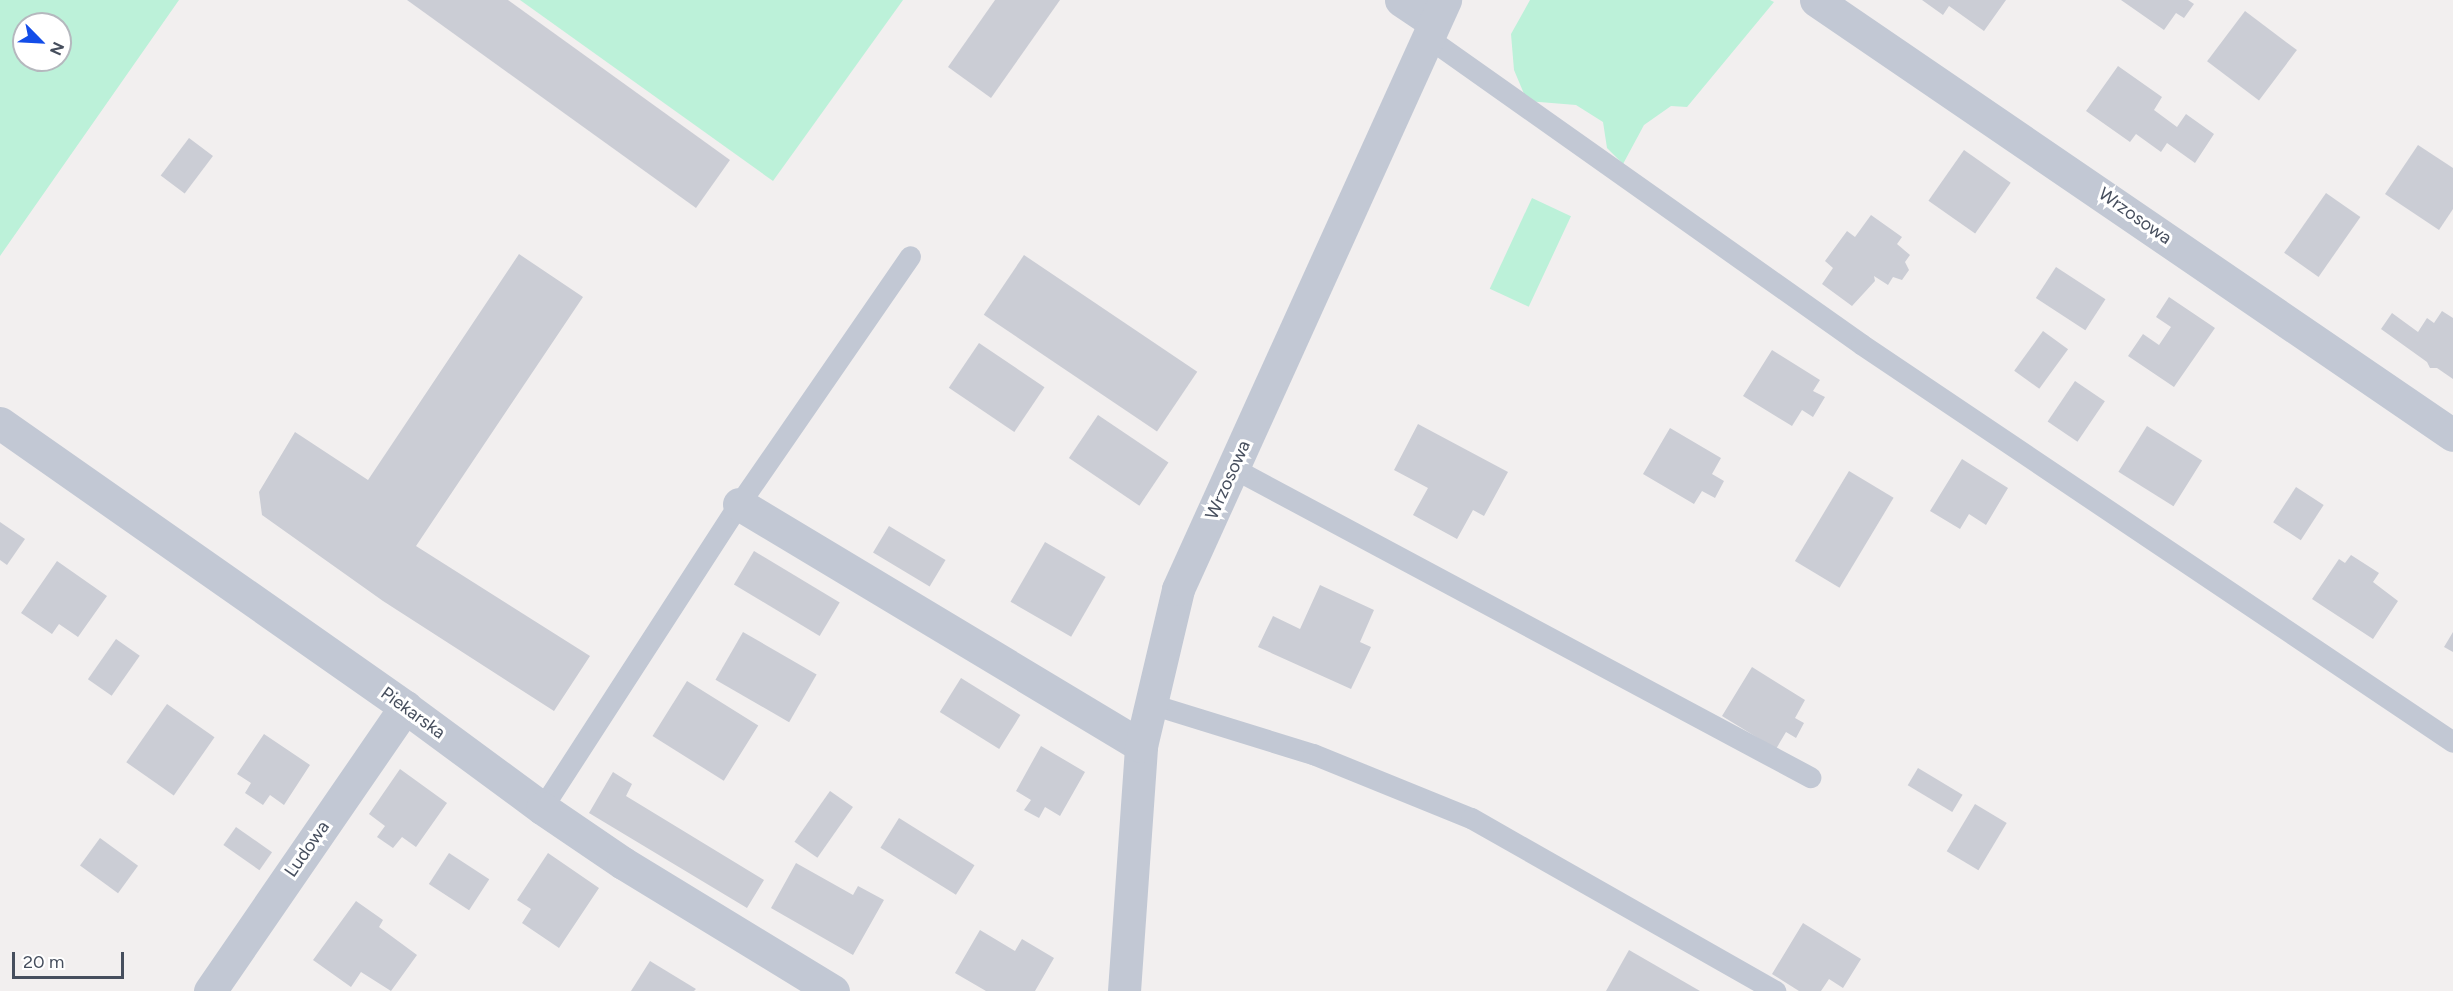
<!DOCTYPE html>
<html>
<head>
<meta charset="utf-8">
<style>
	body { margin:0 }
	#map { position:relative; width:2453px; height:991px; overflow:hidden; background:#f2efef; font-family:Figtree,sans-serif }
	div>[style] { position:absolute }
	.green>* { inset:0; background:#bcf1d9; transform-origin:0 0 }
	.building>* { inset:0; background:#cbcdd5; transform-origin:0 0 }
	.lane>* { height:21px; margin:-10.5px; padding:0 10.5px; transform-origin:10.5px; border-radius:10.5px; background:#c2c8d4 }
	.street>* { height:33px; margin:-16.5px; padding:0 16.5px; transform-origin:16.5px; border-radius:16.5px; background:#c2c8d4 }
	span { translate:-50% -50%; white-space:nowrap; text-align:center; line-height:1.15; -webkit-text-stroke:6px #fff; paint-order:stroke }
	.street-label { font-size:18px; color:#464e5d }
	.north { position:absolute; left:12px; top:12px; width:60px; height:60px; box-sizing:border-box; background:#fff; border:2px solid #b5b8be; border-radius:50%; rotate:114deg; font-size:16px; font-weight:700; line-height:24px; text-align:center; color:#464e5d }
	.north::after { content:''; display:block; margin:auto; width:21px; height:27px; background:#134de8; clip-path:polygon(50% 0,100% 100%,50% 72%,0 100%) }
	.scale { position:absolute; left:12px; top:952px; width:112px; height:27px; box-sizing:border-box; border:3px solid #464e5d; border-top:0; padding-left:8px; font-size:18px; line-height:21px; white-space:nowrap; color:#464e5d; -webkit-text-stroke:4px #fff; paint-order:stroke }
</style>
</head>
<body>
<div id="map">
	<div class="green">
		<div style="clip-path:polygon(evenodd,0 0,179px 0,0 256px,0 0,24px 24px,60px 24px,60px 60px,24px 60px,24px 24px)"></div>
		<div style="clip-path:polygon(520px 0,903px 0,773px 181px)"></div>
		<div style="clip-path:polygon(1530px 0,1770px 0,1774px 2px,1687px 107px,1671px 106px,1644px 125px,1623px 164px,1607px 148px,1603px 122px,1576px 105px,1527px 101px,1514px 70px,1511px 34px)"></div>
		<div style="left:1532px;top:198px;width:43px;height:100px;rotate:25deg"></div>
	</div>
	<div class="building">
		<div style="clip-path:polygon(407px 0,508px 0,730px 160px,696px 208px)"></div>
		<div style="clip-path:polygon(995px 0,1060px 0,991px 98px,948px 67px)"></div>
		<div style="clip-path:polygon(1922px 0,2006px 0,1984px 31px,1949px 6px,1943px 15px)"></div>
		<div style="clip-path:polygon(2121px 0,2188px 0,2194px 4px,2184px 18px,2176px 13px,2164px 30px)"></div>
		<div style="left:2245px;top:11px;width:65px;height:63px;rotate:37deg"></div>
		<div style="clip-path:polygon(2118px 66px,2162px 97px,2154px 110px,2177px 127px,2186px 114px,2214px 134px,2195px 163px,2167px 143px,2161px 152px,2136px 134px,2130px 142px,2086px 111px)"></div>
		<div style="left:189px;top:138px;width:30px;height:47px;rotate:37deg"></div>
		<div style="clip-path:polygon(2418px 145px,2453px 168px,2453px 209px,2439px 230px,2385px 194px)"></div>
		<div style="left:1964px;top:150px;width:57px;height:62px;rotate:35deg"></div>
		<div style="left:2326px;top:193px;width:42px;height:73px;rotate:35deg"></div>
		<div style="clip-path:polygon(1871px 215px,1902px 237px,1897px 244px,1910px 255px,1905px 262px,1909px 270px,1902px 280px,1893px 277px,1888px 285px,1874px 276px,1875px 281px,1852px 306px,1822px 284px,1833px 268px,1825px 261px,1847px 231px,1855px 237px)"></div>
		<div style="clip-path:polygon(519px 254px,583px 297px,416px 546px,590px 656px,554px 711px,383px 601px,262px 515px,259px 492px,295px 432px,368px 480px)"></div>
		<div style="left:1024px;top:255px;width:209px;height:72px;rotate:34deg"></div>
		<div style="left:2056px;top:267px;width:59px;height:37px;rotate:33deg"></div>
		<div style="clip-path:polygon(2169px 297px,2215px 328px,2174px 387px,2128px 356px,2143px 334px,2159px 345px,2171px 327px,2156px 317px)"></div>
		<div style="clip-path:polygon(2442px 311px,2453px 318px,2453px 379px,2437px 368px,2430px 368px,2427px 362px,2381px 329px,2392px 313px,2418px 332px,2427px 318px,2434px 323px)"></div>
		<div style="left:2043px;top:331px;width:31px;height:49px;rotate:36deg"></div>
		<div style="left:979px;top:343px;width:79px;height:54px;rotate:34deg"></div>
		<div style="clip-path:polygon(1772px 350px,1820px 380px,1813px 391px,1825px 397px,1813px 417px,1802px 410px,1792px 426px,1743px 396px)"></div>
		<div style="left:2075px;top:381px;width:36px;height:49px;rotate:34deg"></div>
		<div style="left:1098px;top:415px;width:85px;height:52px;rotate:34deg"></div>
		<div style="clip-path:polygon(1418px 424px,1508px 472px,1484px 516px,1473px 510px,1457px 539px,1413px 515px,1428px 488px,1394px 470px)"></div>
		<div style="left:2147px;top:426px;width:65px;height:54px;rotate:32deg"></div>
		<div style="clip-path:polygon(1670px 428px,1721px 458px,1712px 474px,1724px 481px,1715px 498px,1702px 491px,1694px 504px,1643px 474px)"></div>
		<div style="clip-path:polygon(1962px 459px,2008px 488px,1986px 525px,1969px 514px,1960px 529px,1930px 511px)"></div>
		<div style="left:1849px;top:471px;width:52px;height:105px;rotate:31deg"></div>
		<div style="left:2296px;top:487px;width:33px;height:42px;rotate:33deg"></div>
		<div style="clip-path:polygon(0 522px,25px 539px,7px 565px,0 560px)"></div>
		<div style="left:889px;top:526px;width:66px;height:31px;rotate:31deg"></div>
		<div style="left:1045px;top:542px;width:70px;height:69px;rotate:30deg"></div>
		<div style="left:754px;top:551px;width:100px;height:39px;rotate:31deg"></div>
		<div style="clip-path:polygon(2351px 555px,2379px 573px,2373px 582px,2398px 601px,2373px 639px,2312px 599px,2339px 559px,2345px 563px)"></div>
		<div style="clip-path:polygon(57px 561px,107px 596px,78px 637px,59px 624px,52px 634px,21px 613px)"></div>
		<div style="clip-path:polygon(1320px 585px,1374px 610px,1360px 642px,1371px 647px,1351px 689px,1258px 647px,1273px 616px,1300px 629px)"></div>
		<div style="left:743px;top:632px;width:85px;height:55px;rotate:30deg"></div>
		<div style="clip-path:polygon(2453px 632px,2453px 652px,2444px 647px)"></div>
		<div style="left:116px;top:639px;width:29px;height:49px;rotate:35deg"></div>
		<div style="clip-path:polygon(1752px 667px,1805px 700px,1795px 718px,1804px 723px,1796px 738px,1786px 732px,1776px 749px,1722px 716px)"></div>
		<div style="left:961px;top:678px;width:70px;height:40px;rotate:32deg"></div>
		<div style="left:687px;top:681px;width:84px;height:65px;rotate:32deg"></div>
		<div style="left:167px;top:704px;width:58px;height:71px;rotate:35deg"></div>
		<div style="clip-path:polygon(264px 734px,310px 765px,284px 805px,270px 795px,263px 805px,245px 793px,251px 783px,237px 774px)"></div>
		<div style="clip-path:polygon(1041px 746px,1085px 772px,1060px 816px,1045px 807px,1039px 818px,1024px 810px,1031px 800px,1016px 791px)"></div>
		<div style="left:1918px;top:768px;width:52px;height:20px;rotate:31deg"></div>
		<div style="clip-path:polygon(400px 769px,447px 803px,416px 847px,402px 837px,393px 848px,377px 837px,385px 826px,369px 814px)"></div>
		<div style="clip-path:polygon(613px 772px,632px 784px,626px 796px,764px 880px,747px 908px,589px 813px)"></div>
		<div style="left:830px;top:791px;width:28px;height:62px;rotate:35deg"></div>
		<div style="left:1975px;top:804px;width:37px;height:55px;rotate:31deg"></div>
		<div style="left:899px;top:818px;width:89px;height:35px;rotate:32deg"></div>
		<div style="left:236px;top:827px;width:44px;height:22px;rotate:35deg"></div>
		<div style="left:100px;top:838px;width:47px;height:34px;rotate:36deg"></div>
		<div style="left:449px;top:853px;width:48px;height:37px;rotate:33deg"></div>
		<div style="clip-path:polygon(548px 853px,599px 888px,559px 948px,522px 923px,531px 909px,517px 900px)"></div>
		<div style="clip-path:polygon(796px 863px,853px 895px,858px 886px,884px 900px,853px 955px,771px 908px)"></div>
		<div style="clip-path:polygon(356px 901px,383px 920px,379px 927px,417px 955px,391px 991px,361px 972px,351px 987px,313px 960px)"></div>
		<div style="clip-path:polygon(1803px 923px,1861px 959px,1843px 988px,1829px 979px,1821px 991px,1799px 991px,1772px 974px)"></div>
		<div style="clip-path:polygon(980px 930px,1015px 951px,1022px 939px,1054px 958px,1035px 991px,986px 991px,955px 973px)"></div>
		<div style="clip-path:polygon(1629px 950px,1700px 991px,1606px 991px)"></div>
		<div style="clip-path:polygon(650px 961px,696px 989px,694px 991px,631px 991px)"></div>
	</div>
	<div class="lane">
		<div style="left:1427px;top:37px;width:532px;rotate:35.27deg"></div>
		<div style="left:1861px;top:344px;width:713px;rotate:33.91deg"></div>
		<div style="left:1233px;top:468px;width:655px;rotate:28.17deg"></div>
		<div style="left:1151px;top:704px;width:170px;rotate:17.2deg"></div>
		<div style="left:1313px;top:754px;width:170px;rotate:22.1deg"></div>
		<div style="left:1471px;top:818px;width:350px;rotate:29.6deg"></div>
		<div style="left:542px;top:808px;width:362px;rotate:-57.1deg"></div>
		<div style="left:739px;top:504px;width:301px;rotate:-55.4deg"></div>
	</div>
	<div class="street">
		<div style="left:1401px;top:0;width:40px;rotate:34deg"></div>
		<div style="left:1816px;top:0;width:771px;rotate:34.33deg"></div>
		<div style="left:0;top:423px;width:495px;rotate:35deg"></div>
		<div style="left:405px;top:707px;width:170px;rotate:36.4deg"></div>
		<div style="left:542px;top:808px;width:98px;rotate:34.2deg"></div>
		<div style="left:623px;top:863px;width:246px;rotate:31.4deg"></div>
		<div style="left:739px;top:504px;width:469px;rotate:31deg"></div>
		<div style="left:210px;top:991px;width:345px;rotate:-55.5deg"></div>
		<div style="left:1124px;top:991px;width:246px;rotate:-86deg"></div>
		<div style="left:1141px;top:746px;width:161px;rotate:-76.7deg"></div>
		<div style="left:1178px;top:589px;width:647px;rotate:-65.61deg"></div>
	</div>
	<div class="street-label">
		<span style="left:2135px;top:216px;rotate:35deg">Wrzosowa</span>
		<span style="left:1228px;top:480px;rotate:-66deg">Wrzosowa</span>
		<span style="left:413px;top:713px;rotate:36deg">Piekarska</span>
		<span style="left:307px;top:849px;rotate:-55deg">Ludowa</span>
	</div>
	<div class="north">N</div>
	<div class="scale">20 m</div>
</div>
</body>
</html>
